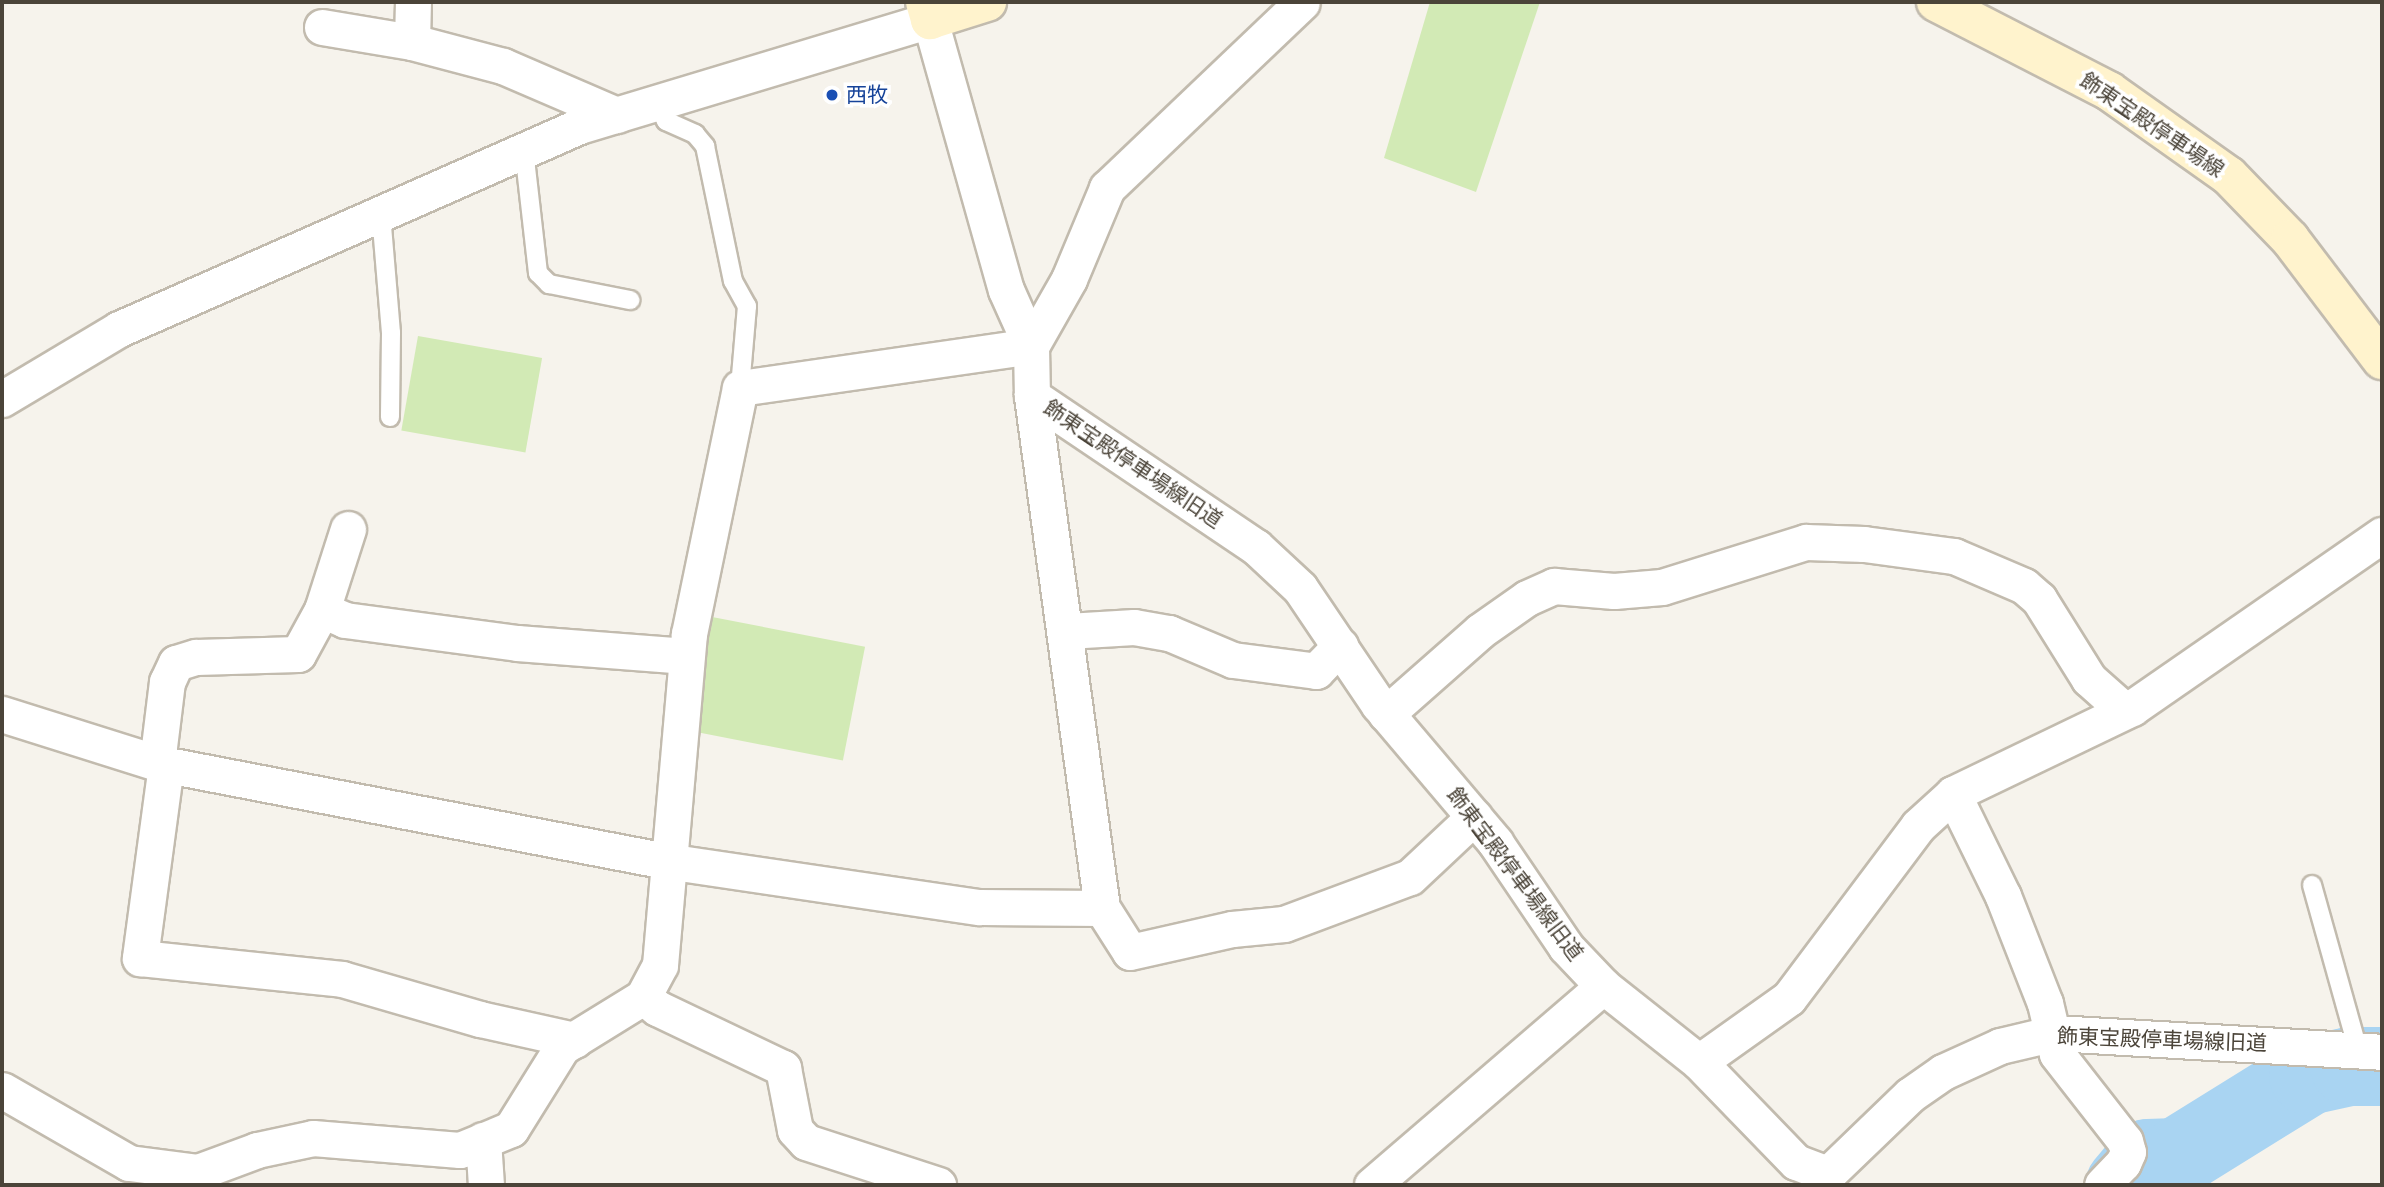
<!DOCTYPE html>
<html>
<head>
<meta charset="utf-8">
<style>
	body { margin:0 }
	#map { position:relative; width:2384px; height:1187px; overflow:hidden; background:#f6f3ec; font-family:Raleway,"Noto Sans JP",sans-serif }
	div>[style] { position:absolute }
	.green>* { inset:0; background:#d2eab5; transform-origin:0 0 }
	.river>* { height:79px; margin:-39.5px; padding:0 39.5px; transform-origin:39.5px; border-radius:39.5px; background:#a9d4f2 }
	.roads { filter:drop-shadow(2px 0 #c2bbae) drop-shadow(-2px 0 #c2bbae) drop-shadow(0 2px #c2bbae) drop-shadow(0 -2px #c2bbae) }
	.service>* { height:18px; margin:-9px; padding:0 9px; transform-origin:9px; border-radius:9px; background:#fff }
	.minor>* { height:35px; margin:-17.5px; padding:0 17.5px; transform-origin:17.5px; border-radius:17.5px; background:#fff }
	.secondary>* { height:38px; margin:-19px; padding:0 19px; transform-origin:19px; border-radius:19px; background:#fff3cd }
	.dots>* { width:19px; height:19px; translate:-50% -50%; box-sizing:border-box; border:4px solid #fff; border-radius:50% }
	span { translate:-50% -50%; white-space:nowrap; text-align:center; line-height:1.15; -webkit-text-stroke:7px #fff; paint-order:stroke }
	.transit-label { font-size:21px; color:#164399 }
	.left { translate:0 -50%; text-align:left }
	.street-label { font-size:21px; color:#4b4439 }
	.frame { position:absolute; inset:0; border:4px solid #4b4439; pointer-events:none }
</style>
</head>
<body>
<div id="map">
	<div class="green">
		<div style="clip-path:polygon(1430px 2px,1540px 2px,1476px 192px,1384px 158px)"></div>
		<div style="left:418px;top:336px;width:126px;height:96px;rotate:10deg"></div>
		<div style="left:707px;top:616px;width:161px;height:116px;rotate:11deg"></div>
	</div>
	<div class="river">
		<div style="left:2124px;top:1185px;width:35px;rotate:-50deg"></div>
		<div style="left:2147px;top:1158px;width:29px;rotate:-2deg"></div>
		<div style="left:2176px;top:1157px;width:155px;rotate:-31.8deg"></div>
		<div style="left:2308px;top:1075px;width:42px;rotate:-12.4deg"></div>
		<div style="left:2349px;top:1066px;width:33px"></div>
	</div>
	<div class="roads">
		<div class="service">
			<div style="left:657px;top:103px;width:20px;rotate:63deg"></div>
			<div style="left:666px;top:121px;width:32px;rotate:24deg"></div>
			<div style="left:695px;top:134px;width:16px;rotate:50deg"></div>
			<div style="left:705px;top:146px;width:138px;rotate:78.3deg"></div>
			<div style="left:733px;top:281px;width:29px;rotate:61deg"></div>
			<div style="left:747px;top:306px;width:82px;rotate:94.9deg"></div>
			<div style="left:524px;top:150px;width:124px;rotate:83.5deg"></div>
			<div style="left:538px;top:273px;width:16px;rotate:45deg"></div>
			<div style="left:549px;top:284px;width:83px;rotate:11.2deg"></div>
			<div style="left:381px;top:214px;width:119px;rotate:85.2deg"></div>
			<div style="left:391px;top:333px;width:84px;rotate:90.7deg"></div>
			<div style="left:2312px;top:885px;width:171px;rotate:74.4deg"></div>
		</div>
		<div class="minor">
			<div style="left:322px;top:27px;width:91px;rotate:9.5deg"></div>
			<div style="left:412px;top:42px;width:94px;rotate:14.8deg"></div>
			<div style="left:503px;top:66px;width:124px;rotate:23.3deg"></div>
			<div style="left:412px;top:42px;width:40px;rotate:-88.6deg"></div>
			<div style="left:2px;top:399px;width:136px;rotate:-30.9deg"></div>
			<div style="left:119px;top:329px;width:500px;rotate:-23.8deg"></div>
			<div style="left:576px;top:127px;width:370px;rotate:-16.8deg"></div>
			<div style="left:930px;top:20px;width:280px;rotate:74.3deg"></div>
			<div style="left:1006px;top:290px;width:61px;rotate:65.9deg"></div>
			<div style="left:1031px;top:346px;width:50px;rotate:88.9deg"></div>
			<div style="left:1032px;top:396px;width:270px;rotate:34deg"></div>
			<div style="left:1256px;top:547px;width:60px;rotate:43deg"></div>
			<div style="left:1300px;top:588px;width:141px;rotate:56deg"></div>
			<div style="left:1379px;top:705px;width:180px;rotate:49.7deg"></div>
			<div style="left:1495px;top:842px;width:127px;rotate:55.9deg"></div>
			<div style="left:1566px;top:947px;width:54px;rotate:46.5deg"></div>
			<div style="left:1603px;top:986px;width:122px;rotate:38.4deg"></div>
			<div style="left:1699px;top:1062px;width:139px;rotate:45.9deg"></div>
			<div style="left:1796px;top:1162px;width:34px;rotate:21deg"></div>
			<div style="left:1828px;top:1174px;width:114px;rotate:-43.9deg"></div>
			<div style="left:1910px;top:1095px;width:40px;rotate:-34.9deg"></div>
			<div style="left:1943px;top:1072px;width:63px;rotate:-24.5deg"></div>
			<div style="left:2000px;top:1046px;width:57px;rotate:-13.3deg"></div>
			<div style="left:2055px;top:1033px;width:328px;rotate:3.3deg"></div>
			<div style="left:322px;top:610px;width:25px;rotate:23deg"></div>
			<div style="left:345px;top:620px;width:174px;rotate:7.6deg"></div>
			<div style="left:517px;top:643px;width:170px;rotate:4.4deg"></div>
			<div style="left:1067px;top:631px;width:67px;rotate:-3.4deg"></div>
			<div style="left:1134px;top:627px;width:36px;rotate:10deg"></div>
			<div style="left:1169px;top:633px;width:69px;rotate:22.9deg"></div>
			<div style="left:1233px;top:660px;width:84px;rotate:7.5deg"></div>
			<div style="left:1316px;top:671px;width:35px;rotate:-46deg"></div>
			<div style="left:2px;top:714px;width:163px;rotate:17.5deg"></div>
			<div style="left:157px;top:763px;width:518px;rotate:10.9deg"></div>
			<div style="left:666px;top:861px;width:316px;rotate:8.4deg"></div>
			<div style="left:979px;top:907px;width:123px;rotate:0.5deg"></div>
			<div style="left:1102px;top:908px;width:517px;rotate:-97.79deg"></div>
			<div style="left:1386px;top:714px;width:125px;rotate:-41.4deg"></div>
			<div style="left:1480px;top:631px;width:57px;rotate:-35.1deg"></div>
			<div style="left:1527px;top:598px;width:30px;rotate:-24deg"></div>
			<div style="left:1554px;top:586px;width:60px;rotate:4.8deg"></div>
			<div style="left:1614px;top:591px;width:48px;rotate:-4.8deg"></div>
			<div style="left:1662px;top:587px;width:151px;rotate:-17.4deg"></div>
			<div style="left:1806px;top:542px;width:58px;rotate:2deg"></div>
			<div style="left:1864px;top:544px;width:91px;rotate:7.6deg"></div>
			<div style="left:1954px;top:556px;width:76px;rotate:23.2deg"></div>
			<div style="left:2024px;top:586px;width:20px;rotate:41deg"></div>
			<div style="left:2039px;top:599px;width:94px;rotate:58deg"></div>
			<div style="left:2089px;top:679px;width:48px;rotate:41.6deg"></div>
			<div style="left:157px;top:763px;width:82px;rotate:-83deg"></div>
			<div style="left:167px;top:682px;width:21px;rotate:-65deg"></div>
			<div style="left:176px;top:663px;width:21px;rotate:-17deg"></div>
			<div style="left:196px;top:657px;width:102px;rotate:-1.7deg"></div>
			<div style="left:298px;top:654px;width:50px;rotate:-61.4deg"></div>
			<div style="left:322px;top:610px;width:85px;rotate:-72.2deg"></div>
			<div style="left:166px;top:765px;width:195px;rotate:97.7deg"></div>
			<div style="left:140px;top:958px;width:203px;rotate:5.9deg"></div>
			<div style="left:342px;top:979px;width:144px;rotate:16.2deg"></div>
			<div style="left:480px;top:1019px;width:97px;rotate:12.5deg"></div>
			<div style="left:1953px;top:794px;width:114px;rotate:63.9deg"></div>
			<div style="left:2003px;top:896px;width:115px;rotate:68.6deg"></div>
			<div style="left:2045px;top:1003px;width:52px;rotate:76.8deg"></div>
			<div style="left:2057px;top:1054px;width:110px;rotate:52deg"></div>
			<div style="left:2125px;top:1141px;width:11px;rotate:75deg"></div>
			<div style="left:2128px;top:1152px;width:12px;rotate:114deg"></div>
			<div style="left:2123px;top:1163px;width:30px;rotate:134deg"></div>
			<div style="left:1102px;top:908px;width:52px;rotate:57.5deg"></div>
			<div style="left:1130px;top:952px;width:105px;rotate:-12.7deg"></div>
			<div style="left:1232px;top:929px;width:52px;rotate:-5.5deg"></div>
			<div style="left:1284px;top:924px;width:134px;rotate:-20.5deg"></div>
			<div style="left:1410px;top:877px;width:88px;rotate:-43.2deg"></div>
			<div style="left:643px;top:997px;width:18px;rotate:38deg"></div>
			<div style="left:657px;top:1008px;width:140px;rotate:25.5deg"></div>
			<div style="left:783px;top:1068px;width:63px;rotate:79deg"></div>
			<div style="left:795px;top:1130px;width:16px;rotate:47deg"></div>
			<div style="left:806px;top:1142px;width:139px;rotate:18deg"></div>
			<div style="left:1699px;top:1062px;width:110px;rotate:-35.4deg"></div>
			<div style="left:1789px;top:998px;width:215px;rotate:-53.1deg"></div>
			<div style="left:1918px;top:826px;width:47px;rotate:-42.4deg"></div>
			<div style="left:1953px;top:794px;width:199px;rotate:-25.7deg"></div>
			<div style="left:2132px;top:708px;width:304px;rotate:-34.7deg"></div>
			<div style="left:2px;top:1090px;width:146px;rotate:29.9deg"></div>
			<div style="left:129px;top:1163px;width:70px;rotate:7.4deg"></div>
			<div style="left:198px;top:1172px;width:63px;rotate:-20.4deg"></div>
			<div style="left:257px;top:1150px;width:57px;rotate:-12.1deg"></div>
			<div style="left:313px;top:1138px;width:147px;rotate:4.7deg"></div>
			<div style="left:460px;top:1150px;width:55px;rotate:-22.4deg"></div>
			<div style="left:511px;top:1129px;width:97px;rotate:-58.1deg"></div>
			<div style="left:562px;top:1047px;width:95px;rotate:-31.7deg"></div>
			<div style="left:643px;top:997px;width:36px;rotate:-62deg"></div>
			<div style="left:660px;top:965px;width:332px;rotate:-85deg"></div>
			<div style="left:689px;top:634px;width:251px;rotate:-78.3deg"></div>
			<div style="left:740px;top:388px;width:294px;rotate:-8.2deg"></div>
			<div style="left:1031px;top:346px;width:77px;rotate:-60.4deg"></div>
			<div style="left:1069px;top:279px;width:99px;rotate:-67.3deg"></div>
			<div style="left:1107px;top:188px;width:269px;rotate:-43.6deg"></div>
			<div style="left:483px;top:1140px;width:45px;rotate:86.2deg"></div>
			<div style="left:1372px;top:1185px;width:305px;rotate:-40.7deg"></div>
		</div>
		<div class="secondary">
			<div style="left:925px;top:2px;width:19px;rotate:74deg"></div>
			<div style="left:930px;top:20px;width:60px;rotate:-17.5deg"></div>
			<div style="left:1936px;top:2px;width:195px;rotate:27.2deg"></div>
			<div style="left:2109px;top:91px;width:147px;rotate:35.3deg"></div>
			<div style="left:2229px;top:176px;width:88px;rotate:45.9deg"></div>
			<div style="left:2290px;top:239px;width:152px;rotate:52.8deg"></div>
		</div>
	</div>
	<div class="dots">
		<div style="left:832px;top:95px;background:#1a4fb4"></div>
	</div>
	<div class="transit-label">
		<span class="left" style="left:846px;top:95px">西牧</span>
	</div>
	<div class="street-label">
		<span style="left:2152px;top:125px;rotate:34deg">飾東宝殿停車場線</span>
		<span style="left:1133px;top:464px;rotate:34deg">飾東宝殿停車場線旧道</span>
		<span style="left:1515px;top:874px;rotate:53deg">飾東宝殿停車場線旧道</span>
		<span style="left:2162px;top:1040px;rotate:2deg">飾東宝殿停車場線旧道</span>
	</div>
	<div class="frame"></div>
</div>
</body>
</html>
